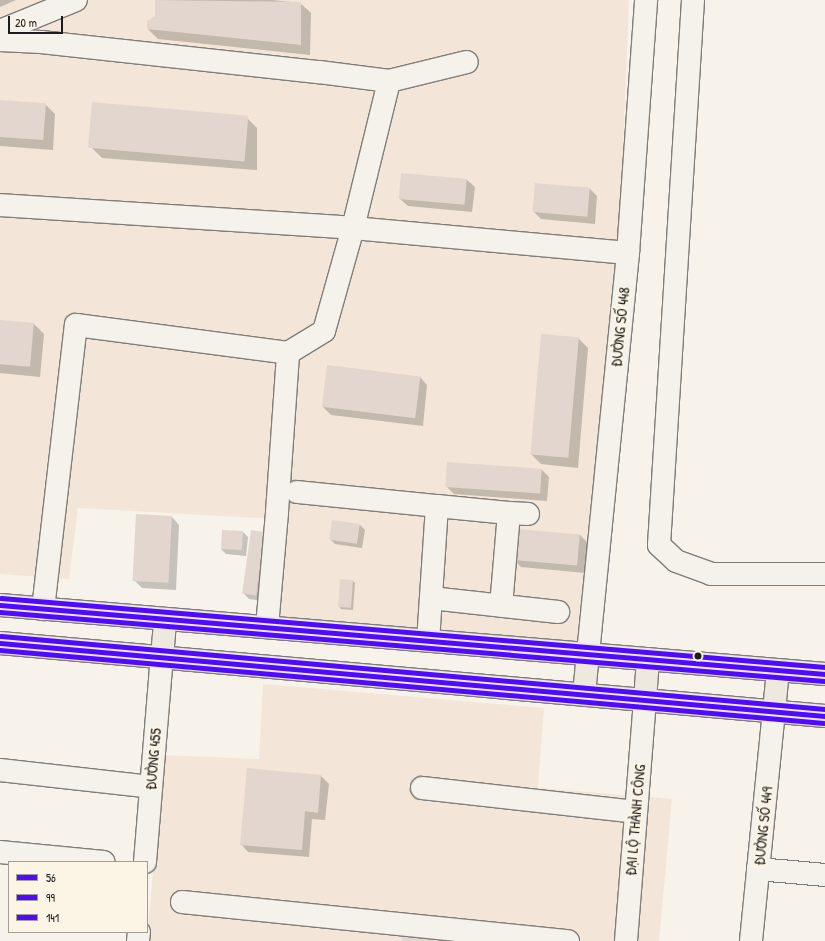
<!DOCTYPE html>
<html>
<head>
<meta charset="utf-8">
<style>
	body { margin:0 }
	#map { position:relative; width:825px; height:941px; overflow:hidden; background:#f7f3ea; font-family:"Patrick Hand",sans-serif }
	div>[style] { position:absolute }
	.built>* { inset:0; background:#f3e6d8 }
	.shadow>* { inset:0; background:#0003 }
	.building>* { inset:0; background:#e3d6ce; transform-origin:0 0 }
	.roads { filter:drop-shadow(1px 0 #7f7d79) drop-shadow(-1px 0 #7f7d79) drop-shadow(0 1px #7f7d79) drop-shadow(0 -1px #7f7d79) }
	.minor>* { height:22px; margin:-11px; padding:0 11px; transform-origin:11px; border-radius:11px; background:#f5f2ec }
	.major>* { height:22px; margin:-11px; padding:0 11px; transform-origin:11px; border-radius:11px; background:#eee9de }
	.bus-1>* { height:5px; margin:-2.5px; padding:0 2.5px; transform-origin:2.5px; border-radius:2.5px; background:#4f0aff }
	.bus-2>* { height:5px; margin:-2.5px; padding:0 2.5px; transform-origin:2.5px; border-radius:2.5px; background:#4f0aff }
	.bus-3>* { height:5px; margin:-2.5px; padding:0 2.5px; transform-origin:2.5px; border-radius:2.5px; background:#4f0aff }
	.dots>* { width:11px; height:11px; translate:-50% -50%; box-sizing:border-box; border:2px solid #fcf5e5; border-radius:50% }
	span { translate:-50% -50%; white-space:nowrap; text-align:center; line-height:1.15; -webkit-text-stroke:4px #fcf5e5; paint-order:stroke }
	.street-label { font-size:15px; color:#1c1c1c }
	.legend { position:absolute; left:8px; top:861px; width:140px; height:72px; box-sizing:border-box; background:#fcf5e5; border:1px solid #a29e95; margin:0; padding:5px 7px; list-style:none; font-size:12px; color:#1c1c1c }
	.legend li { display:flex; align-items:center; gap:8px; height:20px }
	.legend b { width:20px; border:1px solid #a29e95 }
	.scale { position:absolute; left:8px; top:16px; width:55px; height:18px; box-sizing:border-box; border:2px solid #1c1c1c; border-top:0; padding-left:5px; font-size:12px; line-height:14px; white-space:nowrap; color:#1c1c1c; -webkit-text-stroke:3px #fcf5e5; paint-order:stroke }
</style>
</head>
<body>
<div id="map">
	<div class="built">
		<div style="clip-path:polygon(0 0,629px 0,620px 233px,615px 246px,616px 252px,576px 653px,267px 627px,275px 519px,78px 508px,69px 579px,0 574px)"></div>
		<div style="clip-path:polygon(263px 684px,544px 708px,538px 788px,672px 799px,659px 941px,147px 941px,163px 755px,259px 759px)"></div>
	</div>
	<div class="shadow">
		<div style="clip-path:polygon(0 0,16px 0,0 7px)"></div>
		<div style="clip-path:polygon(156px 0,273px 0,300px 3px,311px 13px,310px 55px,158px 39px,148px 29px,156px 17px)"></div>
		<div style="clip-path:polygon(0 101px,45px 104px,55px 114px,53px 150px,0 146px)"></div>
		<div style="clip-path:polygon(247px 118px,257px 128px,257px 170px,102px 158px,92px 148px)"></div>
		<div style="clip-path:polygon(402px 174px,467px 180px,475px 187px,472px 212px,408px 206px,400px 199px)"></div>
		<div style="clip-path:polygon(590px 189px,597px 196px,595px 224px,541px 219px,534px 212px)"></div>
		<div style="clip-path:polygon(0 321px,34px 324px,44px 334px,40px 377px,0 373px)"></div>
		<div style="clip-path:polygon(578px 338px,588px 348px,578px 468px,541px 464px,531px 454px)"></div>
		<div style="clip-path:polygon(420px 377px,427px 385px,423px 426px,331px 415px,323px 407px)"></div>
		<div style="clip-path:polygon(541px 469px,549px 477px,547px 501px,454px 494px,447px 487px)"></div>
		<div style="clip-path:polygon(172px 517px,179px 525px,176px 590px,142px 588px,134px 580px)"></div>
		<div style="clip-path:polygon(360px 525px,365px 530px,362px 548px,335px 544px,330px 539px)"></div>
		<div style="clip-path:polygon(517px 530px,580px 535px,588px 543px,585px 573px,521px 567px,514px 560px)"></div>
		<div style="clip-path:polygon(243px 532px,248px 537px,246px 556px,226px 554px,221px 549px)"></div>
		<div style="clip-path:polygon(264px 533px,262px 601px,249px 599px,244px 594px)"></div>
		<div style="clip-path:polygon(341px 580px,353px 581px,355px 583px,353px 610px,341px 609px,339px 606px)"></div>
		<div style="clip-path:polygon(248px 769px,321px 776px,329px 784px,325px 820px,312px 819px,309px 857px,248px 852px,241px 844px)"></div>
	</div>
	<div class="building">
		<div style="clip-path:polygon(155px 0,301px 2px,301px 45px,147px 29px,147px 21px,155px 16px)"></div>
		<div style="left:0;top:100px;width:46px;height:37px;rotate:4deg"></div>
		<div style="left:92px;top:102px;width:157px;height:46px;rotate:5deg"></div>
		<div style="left:401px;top:173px;width:66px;height:26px;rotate:5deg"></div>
		<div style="left:535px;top:183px;width:55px;height:29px;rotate:5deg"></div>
		<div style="left:0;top:320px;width:34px;height:44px;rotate:5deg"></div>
		<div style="left:541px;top:334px;width:38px;height:121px;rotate:5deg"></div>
		<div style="left:327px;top:365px;width:94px;height:42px;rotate:7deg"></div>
		<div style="left:447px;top:462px;width:95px;height:25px;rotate:4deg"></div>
		<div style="left:136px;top:514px;width:36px;height:67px;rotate:3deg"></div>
		<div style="left:332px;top:520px;width:28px;height:20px;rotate:8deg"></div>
		<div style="left:516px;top:529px;width:64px;height:31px;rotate:5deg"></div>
		<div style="left:222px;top:530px;width:21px;height:19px;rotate:3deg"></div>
		<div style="left:251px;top:530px;width:14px;height:64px;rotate:8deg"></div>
		<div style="left:340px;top:579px;width:13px;height:28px;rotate:4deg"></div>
		<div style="clip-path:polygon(247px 768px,321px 775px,318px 813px,305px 811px,302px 850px,240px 845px)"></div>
		<div style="clip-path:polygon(403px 934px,452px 939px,452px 941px,402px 941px)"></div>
	</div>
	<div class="roads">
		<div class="minor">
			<div style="left:693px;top:0;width:546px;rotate:93.57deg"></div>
			<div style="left:659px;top:545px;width:23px;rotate:43deg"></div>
			<div style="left:676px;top:561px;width:37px;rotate:20deg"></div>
			<div style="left:711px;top:574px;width:114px"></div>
			<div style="left:0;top:31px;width:82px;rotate:-22.2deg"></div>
			<div style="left:0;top:40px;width:41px;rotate:2.8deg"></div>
			<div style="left:41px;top:42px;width:280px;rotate:6.2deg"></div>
			<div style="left:319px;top:72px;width:71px;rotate:7.3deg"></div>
			<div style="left:389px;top:81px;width:80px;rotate:-13.7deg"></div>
			<div style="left:0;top:205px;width:354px;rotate:3.7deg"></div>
			<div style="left:353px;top:228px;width:276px;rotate:5.2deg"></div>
			<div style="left:297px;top:492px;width:141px;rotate:5.7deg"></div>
			<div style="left:437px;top:506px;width:134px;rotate:93.8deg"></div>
			<div style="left:437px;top:506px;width:72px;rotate:5.6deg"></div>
			<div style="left:509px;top:513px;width:93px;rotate:94.9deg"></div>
			<div style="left:509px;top:513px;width:19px;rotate:3deg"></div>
			<div style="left:431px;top:598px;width:128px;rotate:6.3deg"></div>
			<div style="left:43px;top:609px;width:286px;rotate:-83.4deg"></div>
			<div style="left:76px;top:325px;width:214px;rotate:7.5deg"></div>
			<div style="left:288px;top:353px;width:42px;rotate:-31.4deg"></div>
			<div style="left:324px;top:331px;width:107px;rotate:-74.3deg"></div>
			<div style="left:353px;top:228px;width:151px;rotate:-76.2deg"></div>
			<div style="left:267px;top:627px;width:115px;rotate:-85deg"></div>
			<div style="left:277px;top:512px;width:159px;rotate:-86deg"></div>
			<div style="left:588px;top:654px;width:403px;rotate:-84.3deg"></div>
			<div style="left:628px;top:253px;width:254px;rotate:-85.9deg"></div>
			<div style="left:0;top:770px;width:152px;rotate:6.4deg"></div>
			<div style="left:422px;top:788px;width:215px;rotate:6.4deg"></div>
			<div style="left:0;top:852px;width:104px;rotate:5.5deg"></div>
			<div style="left:145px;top:862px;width:206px;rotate:-85.3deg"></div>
			<div style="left:758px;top:869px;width:67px;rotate:5.1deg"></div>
			<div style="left:182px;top:902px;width:388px;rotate:5.8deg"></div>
			<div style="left:138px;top:941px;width:9px;rotate:-84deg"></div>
			<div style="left:626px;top:941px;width:242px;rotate:-85.5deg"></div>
			<div style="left:751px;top:941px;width:231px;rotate:-84.3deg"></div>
		</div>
		<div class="major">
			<div style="left:0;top:605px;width:828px;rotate:4.78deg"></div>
			<div style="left:0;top:643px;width:828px;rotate:5.06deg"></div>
			<div style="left:162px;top:657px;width:38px;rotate:-85deg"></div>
			<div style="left:584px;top:694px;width:40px;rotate:-84.3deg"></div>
			<div style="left:645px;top:700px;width:41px;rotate:-85.8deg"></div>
			<div style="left:774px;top:711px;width:41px;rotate:-84.4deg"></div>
		</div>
	</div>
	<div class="bus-1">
		<div style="left:0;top:605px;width:828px;rotate:4.78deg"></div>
		<div style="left:0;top:643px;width:828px;rotate:5.06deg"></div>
	</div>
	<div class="bus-2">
		<div style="left:0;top:612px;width:827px;rotate:4.79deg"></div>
		<div style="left:0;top:650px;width:827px;rotate:5.06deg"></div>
	</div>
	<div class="bus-3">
		<div style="left:1px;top:598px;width:827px;rotate:4.79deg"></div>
		<div style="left:1px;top:636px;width:827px;rotate:5.06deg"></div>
	</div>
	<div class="dots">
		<div style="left:698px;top:656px;background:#1c1c1c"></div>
	</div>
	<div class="street-label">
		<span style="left:620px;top:327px;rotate:-84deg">ĐƯỜNG SỐ 448</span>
		<span style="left:153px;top:759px;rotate:-85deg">ĐƯỜNG 455</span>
		<span style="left:635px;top:820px;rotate:-85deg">ĐẠI LỘ THÀNH CÔNG</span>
		<span style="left:763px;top:826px;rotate:-84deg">ĐƯỜNG SỐ 449</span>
	</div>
	<ul class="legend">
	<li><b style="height:5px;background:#4f0aff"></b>56</li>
	<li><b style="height:5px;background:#4f0aff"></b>99</li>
	<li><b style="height:5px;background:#4f0aff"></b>141</li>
	</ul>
	<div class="scale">20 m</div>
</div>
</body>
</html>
